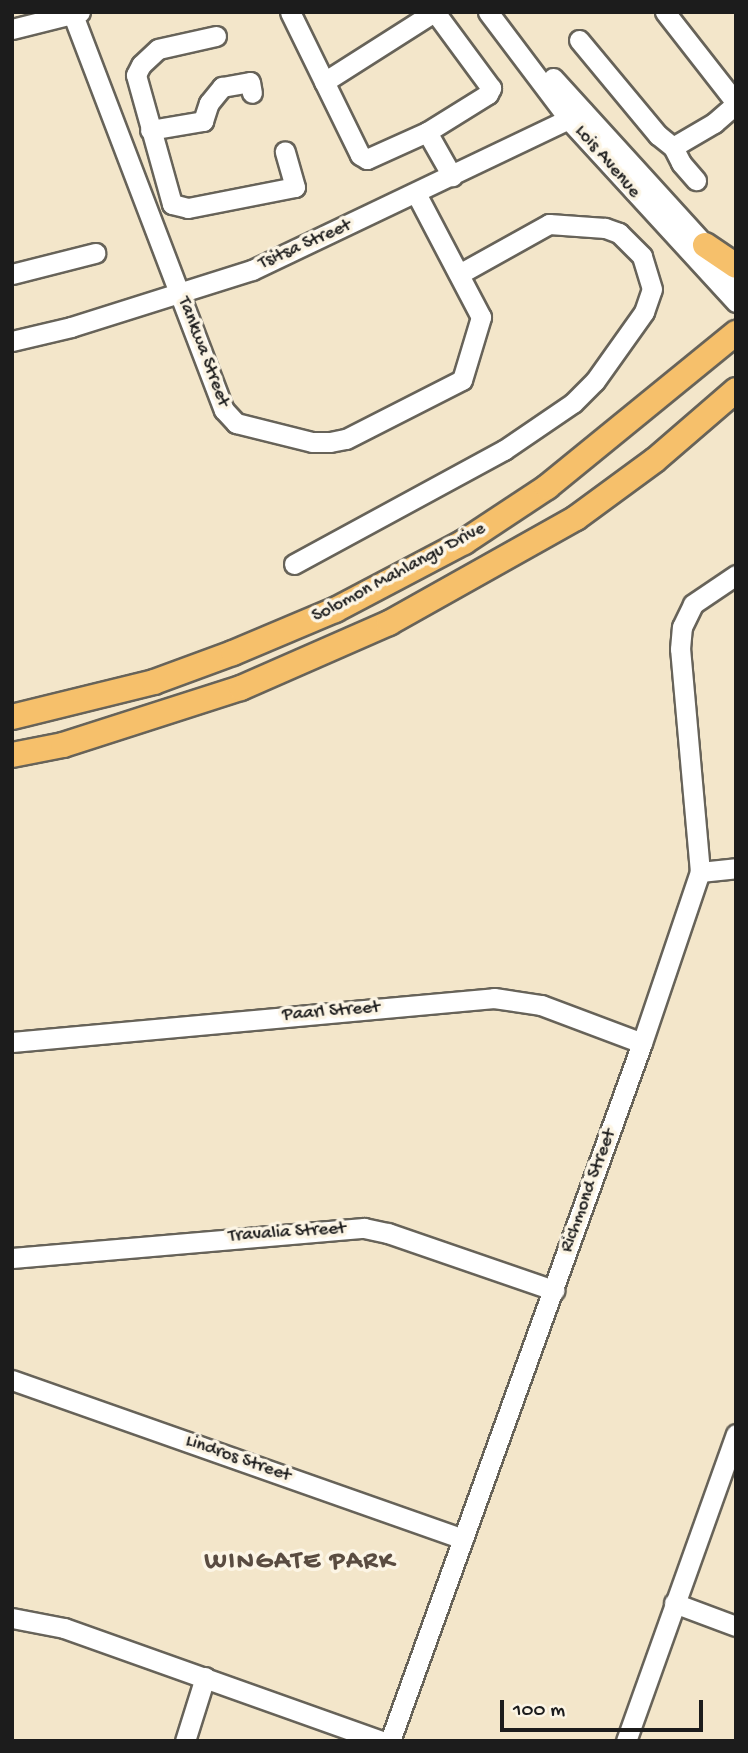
<!DOCTYPE html>
<html>
<head>
<meta charset="utf-8">
<style>
	body { margin:0 }
	#map { position:relative; width:748px; height:1753px; overflow:hidden; background:#f3e6ca; font-family:"Gochi Hand",sans-serif }
	div>[style] { position:absolute }
	.roads { filter:drop-shadow(2px 0 #676359) drop-shadow(-2px 0 #676359) drop-shadow(0 2px #676359) drop-shadow(0 -2px #676359) }
	.minor>* { height:19px; margin:-9.5px; padding:0 9.5px; transform-origin:9.5px; border-radius:9.5px; background:#fff }
	.major>* { height:24px; margin:-12px; padding:0 12px; transform-origin:12px; border-radius:12px; background:#f6c06b }
	span { translate:-50% -50%; white-space:nowrap; text-align:center; line-height:1.15; -webkit-text-stroke:7px #fcf5e5; paint-order:stroke }
	.street-label { font-size:19px; color:#1c1c1c }
	.district-label { font-size:26px; color:#5a4c41; font-weight:700; letter-spacing:2px }
	.frame { position:absolute; inset:0; border:14px solid #1c1c1c; pointer-events:none }
	.scale { position:absolute; left:500px; top:1700px; width:203px; height:32px; box-sizing:border-box; border:4px solid #1c1c1c; border-top:0; padding-left:9px; font-size:21px; line-height:24px; white-space:nowrap; color:#1c1c1c; -webkit-text-stroke:5px #fcf5e5; paint-order:stroke }
</style>
</head>
<body>
<div id="map">
	<div class="roads">
		<div class="minor">
			<div style="left:290px;top:12px;width:159px;rotate:63.9deg"></div>
			<div style="left:360px;top:155px;width:8px;rotate:30deg"></div>
			<div style="left:367px;top:159px;width:66px;rotate:-24.2deg"></div>
			<div style="left:427px;top:132px;width:51px;rotate:60.4deg"></div>
			<div style="left:488px;top:12px;width:136px;rotate:53deg"></div>
			<div style="left:570px;top:121px;width:246px;rotate:47.5deg"></div>
			<div style="left:665px;top:12px;width:115px;rotate:52deg"></div>
			<div style="left:73px;top:15px;width:423px;rotate:69.1deg"></div>
			<div style="left:224px;top:410px;width:18px;rotate:47deg"></div>
			<div style="left:236px;top:423px;width:78px;rotate:14deg"></div>
			<div style="left:312px;top:442px;width:18px"></div>
			<div style="left:330px;top:442px;width:16px;rotate:-11deg"></div>
			<div style="left:346px;top:439px;width:130px;rotate:-27deg"></div>
			<div style="left:462px;top:380px;width:66px;rotate:-73.2deg"></div>
			<div style="left:481px;top:317px;width:140px;rotate:-117.7deg"></div>
			<div style="left:12px;top:29px;width:70px;rotate:-14deg"></div>
			<div style="left:216px;top:36px;width:59px;rotate:167.4deg"></div>
			<div style="left:158px;top:49px;width:23px;rotate:137deg"></div>
			<div style="left:141px;top:65px;width:11px;rotate:117deg"></div>
			<div style="left:136px;top:75px;width:134px;rotate:74.4deg"></div>
			<div style="left:172px;top:204px;width:16px;rotate:14deg"></div>
			<div style="left:188px;top:208px;width:109px;rotate:-11.1deg"></div>
			<div style="left:295px;top:187px;width:37px;rotate:-106deg"></div>
			<div style="left:579px;top:40px;width:124px;rotate:50.3deg"></div>
			<div style="left:658px;top:135px;width:19px;rotate:39deg"></div>
			<div style="left:673px;top:147px;width:18px;rotate:63deg"></div>
			<div style="left:681px;top:163px;width:23px;rotate:49deg"></div>
			<div style="left:553px;top:78px;width:272px;rotate:47.7deg"></div>
			<div style="left:324px;top:82px;width:130px;rotate:-32.5deg"></div>
			<div style="left:150px;top:130px;width:54px;rotate:-9.6deg"></div>
			<div style="left:203px;top:121px;width:19px;rotate:-72deg"></div>
			<div style="left:209px;top:103px;width:21px;rotate:-51deg"></div>
			<div style="left:222px;top:87px;width:28px;rotate:-10deg"></div>
			<div style="left:250px;top:82px;width:11px;rotate:80deg"></div>
			<div style="left:427px;top:132px;width:72px;rotate:-31.9deg"></div>
			<div style="left:488px;top:94px;width:7px;rotate:-63deg"></div>
			<div style="left:491px;top:88px;width:94px;rotate:-126.4deg"></div>
			<div style="left:673px;top:147px;width:48px;rotate:-30.3deg"></div>
			<div style="left:714px;top:123px;width:29px;rotate:-41deg"></div>
			<div style="left:12px;top:274px;width:86px;rotate:-14.2deg"></div>
			<div style="left:12px;top:341px;width:61px;rotate:-13.3deg"></div>
			<div style="left:71px;top:327px;width:190px;rotate:-17.5deg"></div>
			<div style="left:252px;top:270px;width:367px;rotate:-25.5deg"></div>
			<div style="left:294px;top:564px;width:239px;rotate:-28.5deg"></div>
			<div style="left:504px;top:450px;width:83px;rotate:-34.3deg"></div>
			<div style="left:573px;top:403px;width:31px;rotate:-45deg"></div>
			<div style="left:595px;top:381px;width:85px;rotate:-54.6deg"></div>
			<div style="left:644px;top:312px;width:24px;rotate:-71deg"></div>
			<div style="left:652px;top:289px;width:34px;rotate:-107deg"></div>
			<div style="left:642px;top:256px;width:33px;rotate:-135deg"></div>
			<div style="left:619px;top:233px;width:15px;rotate:-160deg"></div>
			<div style="left:605px;top:228px;width:56px;rotate:-175.9deg"></div>
			<div style="left:549px;top:224px;width:103px;rotate:150.9deg"></div>
			<div style="left:700px;top:872px;width:36px;rotate:-6deg"></div>
			<div style="left:12px;top:1042px;width:484px;rotate:-5.2deg"></div>
			<div style="left:494px;top:998px;width:48px;rotate:8.5deg"></div>
			<div style="left:541px;top:1005px;width:108px;rotate:20.6deg"></div>
			<div style="left:12px;top:1258px;width:353px;rotate:-4.9deg"></div>
			<div style="left:364px;top:1228px;width:25px;rotate:12deg"></div>
			<div style="left:388px;top:1233px;width:176px;rotate:19deg"></div>
			<div style="left:12px;top:1380px;width:478px;rotate:19.4deg"></div>
			<div style="left:674px;top:1603px;width:66px;rotate:20.4deg"></div>
			<div style="left:12px;top:1618px;width:53px;rotate:10.9deg"></div>
			<div style="left:64px;top:1628px;width:337px;rotate:19.6deg"></div>
			<div style="left:185px;top:1741px;width:67px;rotate:-72.6deg"></div>
			<div style="left:390px;top:1741px;width:742px;rotate:-70.15deg"></div>
			<div style="left:642px;top:1043px;width:181px;rotate:-71.3deg"></div>
			<div style="left:700px;top:872px;width:224px;rotate:-95.1deg"></div>
			<div style="left:680px;top:649px;width:22px;rotate:-85deg"></div>
			<div style="left:682px;top:627px;width:25px;rotate:-64deg"></div>
			<div style="left:693px;top:604px;width:52px;rotate:-34deg"></div>
			<div style="left:626px;top:1741px;width:326px;rotate:-70.3deg"></div>
		</div>
		<div class="major">
			<div style="left:705px;top:245px;width:37px;rotate:34deg"></div>
			<div style="left:12px;top:717px;width:146px;rotate:-13.8deg"></div>
			<div style="left:154px;top:682px;width:84px;rotate:-20.2deg"></div>
			<div style="left:233px;top:653px;width:111px;rotate:-22.9deg"></div>
			<div style="left:335px;top:610px;width:146px;rotate:-27.8deg"></div>
			<div style="left:464px;top:542px;width:100px;rotate:-33.5deg"></div>
			<div style="left:547px;top:487px;width:244px;rotate:-39.2deg"></div>
			<div style="left:12px;top:755px;width:52px;rotate:-11.1deg"></div>
			<div style="left:63px;top:745px;width:187px;rotate:-17.8deg"></div>
			<div style="left:241px;top:688px;width:162px;rotate:-23.7deg"></div>
			<div style="left:389px;top:623px;width:214px;rotate:-29.3deg"></div>
			<div style="left:576px;top:518px;width:98px;rotate:-36.3deg"></div>
			<div style="left:655px;top:460px;width:107px;rotate:-40.8deg"></div>
		</div>
	</div>
	<div class="street-label">
		<span style="left:607px;top:162px;rotate:49deg">Lois Avenue</span>
		<span style="left:305px;top:245px;rotate:-24deg">Tsitsa Street</span>
		<span style="left:203px;top:352px;rotate:69deg">Tankwa Street</span>
		<span style="left:399px;top:573px;rotate:-28deg">Solomon Mahlangu Drive</span>
		<span style="left:331px;top:1012px;rotate:-5deg">Paarl Street</span>
		<span style="left:589px;top:1191px;rotate:-70deg">Richmond Street</span>
		<span style="left:287px;top:1233px;rotate:-4deg">Travalia Street</span>
		<span style="left:238px;top:1459px;rotate:19deg">Lindros Street</span>
	</div>
	<div class="district-label">
		<span style="left:300px;top:1563px">WINGATE PARK</span>
	</div>
	<div class="frame"></div>
	<div class="scale">100 m</div>
</div>
</body>
</html>
